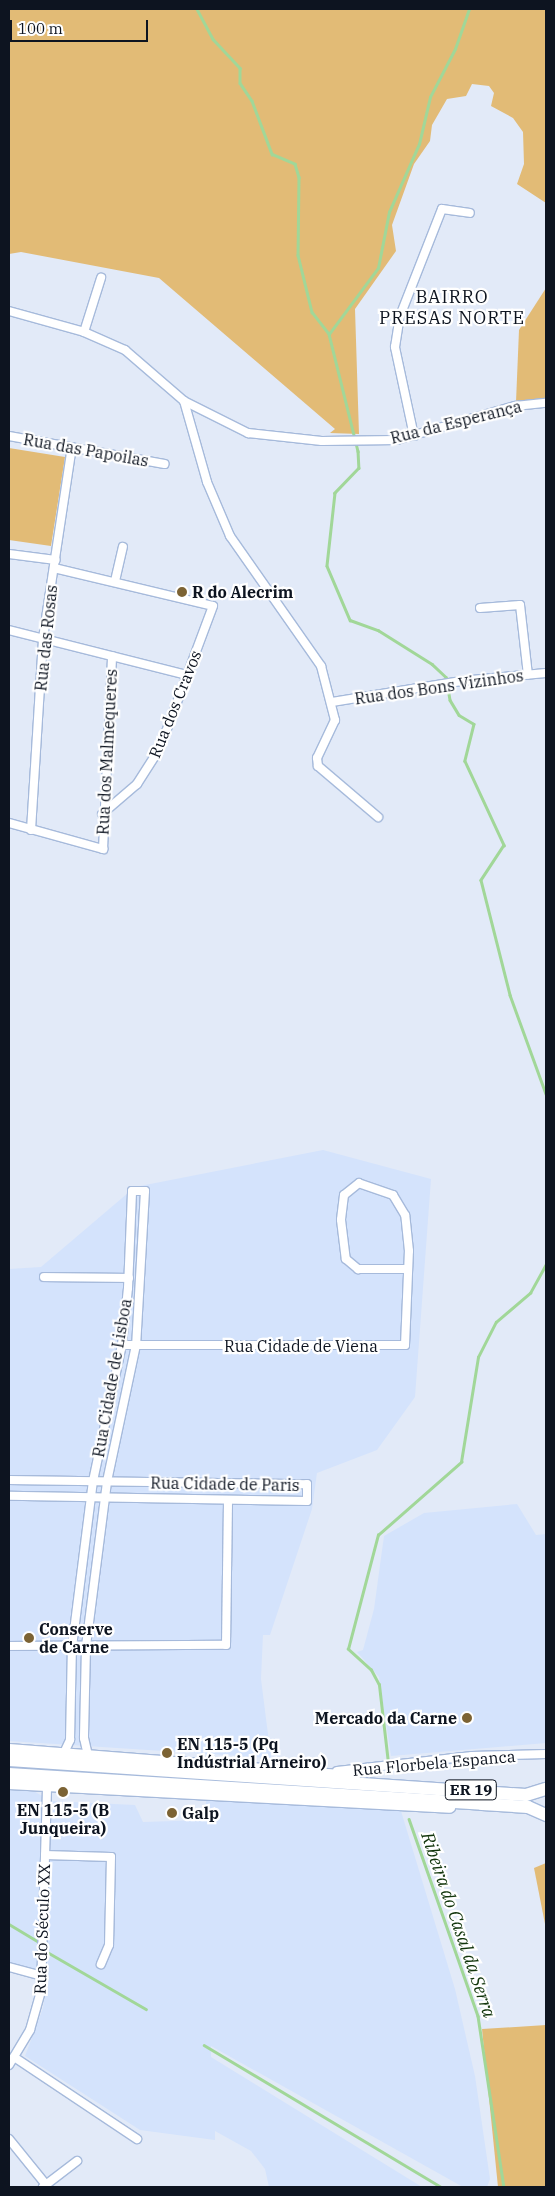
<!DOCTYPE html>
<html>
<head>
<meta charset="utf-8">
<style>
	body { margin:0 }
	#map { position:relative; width:555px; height:2196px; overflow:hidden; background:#e2eaf8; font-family:"IBM Plex Serif",serif }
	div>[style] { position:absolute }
	.built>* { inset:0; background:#d4e3fc }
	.green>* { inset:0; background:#e2bb76 }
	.stream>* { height:2.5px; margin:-1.25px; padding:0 1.25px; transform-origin:1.25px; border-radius:1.25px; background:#a1d798 }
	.roads { filter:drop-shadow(1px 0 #a6badb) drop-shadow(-1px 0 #a6badb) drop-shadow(0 1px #a6badb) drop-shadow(0 -1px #a6badb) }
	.minor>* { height:8px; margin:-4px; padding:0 4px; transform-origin:4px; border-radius:4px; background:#fff }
	.trunk>* { height:12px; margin:-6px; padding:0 6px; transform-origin:6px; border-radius:6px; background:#fff }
	.dots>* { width:14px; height:14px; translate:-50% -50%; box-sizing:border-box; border:2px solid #fff; border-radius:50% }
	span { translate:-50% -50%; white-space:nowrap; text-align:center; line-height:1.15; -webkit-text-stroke:4.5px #fff; paint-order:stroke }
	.shield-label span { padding:1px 4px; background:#fff; border:1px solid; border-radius:4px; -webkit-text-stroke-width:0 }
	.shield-label { font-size:15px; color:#0d1420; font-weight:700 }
	.street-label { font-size:16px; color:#0d1420 }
	.poi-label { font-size:16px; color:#0d1420; font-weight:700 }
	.left { translate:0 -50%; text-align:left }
	.right { translate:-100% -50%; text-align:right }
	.neighbourhood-label { font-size:18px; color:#0d1420; letter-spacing:1px }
	.water-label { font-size:18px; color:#11350b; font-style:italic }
	.frame { position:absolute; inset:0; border:10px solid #0d1420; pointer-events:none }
	.scale { position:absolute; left:10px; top:20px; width:138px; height:22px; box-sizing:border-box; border:2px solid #0d1420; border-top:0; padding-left:6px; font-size:15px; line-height:18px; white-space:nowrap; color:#0d1420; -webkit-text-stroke:4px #fff; paint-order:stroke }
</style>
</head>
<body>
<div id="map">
	<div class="built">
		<div style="clip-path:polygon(323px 1150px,431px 1179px,415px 1397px,377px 1450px,317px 1473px,312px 1509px,270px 1635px,263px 1635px,261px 1679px,271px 1758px,9px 1741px,9px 1269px,41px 1267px,135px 1187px)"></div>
		<div style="clip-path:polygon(517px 1504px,536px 1535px,546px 1534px,546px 1743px,391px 1756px,379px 1677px,357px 1652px,363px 1650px,374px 1609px,384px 1536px,424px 1513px)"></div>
		<div style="clip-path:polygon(9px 1788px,30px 1789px,51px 1801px,135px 1805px,143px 1822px,206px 1820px,206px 1797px,401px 1811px,455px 1989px,475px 2076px,490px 2179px,487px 2187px,463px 2187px,211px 2046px,211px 2057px,422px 2187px,269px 2187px,265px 2169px,251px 2151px,215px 2131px,215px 2140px,140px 2130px,25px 2056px,43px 2008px,48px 1975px,9px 1964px)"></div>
	</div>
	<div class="green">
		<div style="clip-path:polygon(9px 9px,546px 9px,546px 203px,517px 184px,524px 164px,523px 132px,513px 118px,491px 106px,494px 93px,489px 86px,472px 84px,466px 96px,447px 99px,432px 125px,430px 141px,414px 164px,392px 225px,396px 251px,355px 309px,359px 434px,330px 433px,335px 429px,159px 278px,21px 252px,9px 254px)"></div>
		<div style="clip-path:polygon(546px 288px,546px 402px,516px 402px,519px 330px)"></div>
		<div style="clip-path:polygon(9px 448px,65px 457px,51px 546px,9px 540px)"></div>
		<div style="clip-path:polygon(546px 1863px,546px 1929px,534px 1868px)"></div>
		<div style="clip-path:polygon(546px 2025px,546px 2187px,498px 2187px,482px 2029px)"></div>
	</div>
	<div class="stream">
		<div style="left:197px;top:9px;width:34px;rotate:62deg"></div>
		<div style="left:213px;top:39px;width:40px;rotate:47deg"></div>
		<div style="left:240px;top:68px;width:15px;rotate:90deg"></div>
		<div style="left:240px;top:83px;width:22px;rotate:56deg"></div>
		<div style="left:252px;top:101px;width:57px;rotate:69.3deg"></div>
		<div style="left:272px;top:154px;width:25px;rotate:23deg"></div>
		<div style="left:295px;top:164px;width:14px;rotate:73deg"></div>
		<div style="left:299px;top:177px;width:78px;rotate:90.7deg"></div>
		<div style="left:298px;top:255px;width:59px;rotate:76.2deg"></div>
		<div style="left:312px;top:312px;width:28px;rotate:52deg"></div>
		<div style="left:329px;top:334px;width:121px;rotate:76.1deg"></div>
		<div style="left:358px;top:451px;width:17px;rotate:87deg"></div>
		<div style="left:359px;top:468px;width:35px;rotate:134deg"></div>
		<div style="left:335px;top:493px;width:73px;rotate:96.3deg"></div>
		<div style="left:327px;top:566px;width:59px;rotate:66.9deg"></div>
		<div style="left:350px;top:620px;width:30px;rotate:20deg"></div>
		<div style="left:378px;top:630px;width:64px;rotate:32.2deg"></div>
		<div style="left:432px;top:664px;width:19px;rotate:43deg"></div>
		<div style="left:446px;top:677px;width:23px;rotate:80deg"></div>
		<div style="left:450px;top:700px;width:17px;rotate:59deg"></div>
		<div style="left:459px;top:715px;width:17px;rotate:31deg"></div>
		<div style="left:474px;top:724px;width:38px;rotate:104deg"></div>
		<div style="left:465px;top:761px;width:93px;rotate:65.1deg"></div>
		<div style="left:504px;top:845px;width:42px;rotate:123.3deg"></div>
		<div style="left:481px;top:880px;width:119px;rotate:75.8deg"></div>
		<div style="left:510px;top:995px;width:105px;rotate:70deg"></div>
		<div style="left:329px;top:334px;width:82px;rotate:-53.4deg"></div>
		<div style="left:378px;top:268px;width:57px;rotate:-78.9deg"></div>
		<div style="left:389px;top:212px;width:74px;rotate:-66.2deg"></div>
		<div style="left:419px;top:144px;width:48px;rotate:-76.8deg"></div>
		<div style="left:430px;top:97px;width:54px;rotate:-62.5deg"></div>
		<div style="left:455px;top:49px;width:42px;rotate:-70.7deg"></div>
		<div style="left:388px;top:1763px;width:79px;rotate:-96.6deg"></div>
		<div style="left:379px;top:1685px;width:17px;rotate:-118deg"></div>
		<div style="left:371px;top:1670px;width:31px;rotate:-138deg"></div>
		<div style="left:348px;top:1649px;width:118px;rotate:-75.3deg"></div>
		<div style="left:378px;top:1535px;width:111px;rotate:-41.3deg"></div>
		<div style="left:461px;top:1462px;width:106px;rotate:-80.8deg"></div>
		<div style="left:478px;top:1357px;width:39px;rotate:-63deg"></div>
		<div style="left:496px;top:1322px;width:45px;rotate:-40.5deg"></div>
		<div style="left:530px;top:1293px;width:33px;rotate:-61deg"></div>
		<div style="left:409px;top:1819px;width:209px;rotate:70.7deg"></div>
		<div style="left:478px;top:2016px;width:173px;rotate:81.4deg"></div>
		<div style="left:9px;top:1924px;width:33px;rotate:31deg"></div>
		<div style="left:49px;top:1953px;width:112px;rotate:30deg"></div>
		<div style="left:204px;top:2045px;width:276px;rotate:30.9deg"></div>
	</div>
	<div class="roads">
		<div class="minor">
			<div style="left:9px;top:311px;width:78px;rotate:15.6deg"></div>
			<div style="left:84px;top:332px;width:45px;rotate:23.7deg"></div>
			<div style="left:125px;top:350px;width:78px;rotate:40.8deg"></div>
			<div style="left:184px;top:401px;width:72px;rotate:26.6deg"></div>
			<div style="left:248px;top:433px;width:74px;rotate:6.2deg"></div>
			<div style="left:322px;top:441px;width:75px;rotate:-0.8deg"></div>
			<div style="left:397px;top:440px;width:123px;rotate:-16.1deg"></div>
			<div style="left:515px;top:406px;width:31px;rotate:-6deg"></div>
			<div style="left:84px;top:332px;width:57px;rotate:-72.5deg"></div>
			<div style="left:184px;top:401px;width:84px;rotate:74.1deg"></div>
			<div style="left:207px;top:482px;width:59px;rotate:66.9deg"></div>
			<div style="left:230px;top:536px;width:159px;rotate:55deg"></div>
			<div style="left:321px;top:666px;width:56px;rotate:75.5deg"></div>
			<div style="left:335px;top:720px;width:42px;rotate:115.3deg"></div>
			<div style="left:317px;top:758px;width:8px;rotate:83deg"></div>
			<div style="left:318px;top:766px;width:79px;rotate:40.4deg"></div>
			<div style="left:9px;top:436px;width:158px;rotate:10.2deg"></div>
			<div style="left:414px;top:436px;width:91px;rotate:-102.1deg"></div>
			<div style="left:395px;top:347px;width:31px;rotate:-81deg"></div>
			<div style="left:400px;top:316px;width:115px;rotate:-68.6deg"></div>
			<div style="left:442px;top:209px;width:28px;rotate:8deg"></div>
			<div style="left:9px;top:554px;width:47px;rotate:7.3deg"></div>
			<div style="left:54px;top:568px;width:163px;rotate:13.4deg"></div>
			<div style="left:213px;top:606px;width:152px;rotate:110.5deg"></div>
			<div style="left:160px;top:748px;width:43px;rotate:122.6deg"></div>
			<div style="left:137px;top:784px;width:46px;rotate:139.4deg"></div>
			<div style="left:115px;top:581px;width:35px;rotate:-77deg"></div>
			<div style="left:480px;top:608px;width:40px;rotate:-4.3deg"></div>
			<div style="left:520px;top:605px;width:70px;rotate:83.5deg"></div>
			<div style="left:9px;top:630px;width:184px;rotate:14.2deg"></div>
			<div style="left:332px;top:702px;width:131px;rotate:-9.2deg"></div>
			<div style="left:461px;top:681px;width:85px;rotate:-5.4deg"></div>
			<div style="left:9px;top:823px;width:98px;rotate:15.5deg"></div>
			<div style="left:103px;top:849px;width:193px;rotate:-87.3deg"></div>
			<div style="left:31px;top:830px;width:192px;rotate:-86.4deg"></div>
			<div style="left:43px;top:638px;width:193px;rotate:-81.4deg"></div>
			<div style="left:44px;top:1277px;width:85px;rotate:0.7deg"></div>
			<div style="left:122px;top:1345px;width:283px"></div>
			<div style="left:405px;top:1345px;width:94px;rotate:-87.6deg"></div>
			<div style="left:409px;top:1251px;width:36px;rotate:-96deg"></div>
			<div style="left:405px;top:1215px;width:23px;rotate:-121deg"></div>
			<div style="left:393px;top:1195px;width:36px;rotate:-161deg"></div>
			<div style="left:359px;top:1183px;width:19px;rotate:141deg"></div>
			<div style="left:344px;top:1195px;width:25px;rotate:97deg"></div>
			<div style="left:341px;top:1220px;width:39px;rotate:83deg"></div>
			<div style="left:346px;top:1259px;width:16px;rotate:40deg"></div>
			<div style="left:358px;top:1269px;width:50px"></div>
			<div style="left:9px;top:1480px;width:298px;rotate:0.8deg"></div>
			<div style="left:307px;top:1484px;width:17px;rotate:90deg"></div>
			<div style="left:307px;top:1501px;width:298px;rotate:-179deg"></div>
			<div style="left:9px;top:1646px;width:217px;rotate:-0.3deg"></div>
			<div style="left:226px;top:1645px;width:145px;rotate:-89.2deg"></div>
			<div style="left:63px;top:1755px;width:17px;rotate:-65deg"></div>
			<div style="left:70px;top:1740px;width:93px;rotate:-88.8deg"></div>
			<div style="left:72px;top:1647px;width:167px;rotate:-82.8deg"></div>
			<div style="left:93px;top:1481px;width:139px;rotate:-78deg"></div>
			<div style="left:122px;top:1345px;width:57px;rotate:-84deg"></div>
			<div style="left:128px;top:1288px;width:97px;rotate:-87.6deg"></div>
			<div style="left:132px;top:1191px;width:13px"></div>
			<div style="left:145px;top:1191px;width:154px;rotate:93.3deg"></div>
			<div style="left:136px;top:1345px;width:140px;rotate:102deg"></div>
			<div style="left:107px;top:1482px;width:166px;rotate:97.3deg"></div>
			<div style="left:86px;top:1647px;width:91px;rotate:91.3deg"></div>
			<div style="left:84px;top:1738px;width:18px;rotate:77deg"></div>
			<div style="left:337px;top:1771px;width:136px;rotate:-6.3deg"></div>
			<div style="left:472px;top:1756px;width:74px;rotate:-1.5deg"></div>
			<div style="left:45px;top:1855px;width:66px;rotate:1.7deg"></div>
			<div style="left:111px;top:1857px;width:88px;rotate:91.3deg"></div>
			<div style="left:109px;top:1945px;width:21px;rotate:113deg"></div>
			<div style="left:9px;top:1967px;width:34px;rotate:15deg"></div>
			<div style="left:14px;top:2057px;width:148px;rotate:33.7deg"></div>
			<div style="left:9px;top:2065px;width:41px;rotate:-59deg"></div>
			<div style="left:30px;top:2030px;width:41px;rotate:-74.2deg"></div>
			<div style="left:41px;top:1991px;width:205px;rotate:-88.3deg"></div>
			<div style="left:9px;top:2139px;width:60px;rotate:51deg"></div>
			<div style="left:43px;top:2187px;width:43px;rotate:-37.4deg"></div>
		</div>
		<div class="trunk">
			<div style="left:9px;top:1750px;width:345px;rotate:4.5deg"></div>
			<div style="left:9px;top:1760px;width:518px;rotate:3.87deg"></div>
			<div style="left:526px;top:1795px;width:21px;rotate:-17deg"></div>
			<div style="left:9px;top:1774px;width:474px;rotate:3.6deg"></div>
			<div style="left:482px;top:1804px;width:46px;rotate:3.7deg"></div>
			<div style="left:528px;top:1807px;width:20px;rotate:24deg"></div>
			<div style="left:9px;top:1783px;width:441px;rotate:3.1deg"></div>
		</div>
	</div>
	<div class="dots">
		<div style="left:182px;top:592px;background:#7c6334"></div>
		<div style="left:29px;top:1638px;background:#7c6334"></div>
		<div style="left:467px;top:1718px;background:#7c6334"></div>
		<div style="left:167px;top:1753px;background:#7c6334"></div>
		<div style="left:63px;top:1792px;background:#7c6334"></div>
		<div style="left:172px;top:1813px;background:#7c6334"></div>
	</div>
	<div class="shield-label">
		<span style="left:471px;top:1790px">ER 19</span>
	</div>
	<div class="street-label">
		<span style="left:456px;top:422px;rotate:-14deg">Rua da Esperança</span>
		<span style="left:86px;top:450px;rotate:10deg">Rua das Papoilas</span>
		<span style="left:46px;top:638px;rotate:-84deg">Rua das Rosas</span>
		<span style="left:439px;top:687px;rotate:-8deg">Rua dos Bons Vizinhos</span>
		<span style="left:175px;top:704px;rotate:-68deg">Rua dos Cravos</span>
		<span style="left:107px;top:752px;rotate:-87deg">Rua dos Malmequeres</span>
		<span style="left:301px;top:1346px">Rua Cidade de Viena</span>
		<span style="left:112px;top:1378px;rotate:-80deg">Rua Cidade de Lisboa</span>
		<span style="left:225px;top:1484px;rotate:1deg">Rua Cidade de Paris</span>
		<span style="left:434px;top:1763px;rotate:-5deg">Rua Florbela Espanca</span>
		<span style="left:42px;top:1929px;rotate:-88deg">Rua do Século XX</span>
	</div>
	<div class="poi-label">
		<span class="left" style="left:192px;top:592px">R do Alecrim</span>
		<span class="left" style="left:39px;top:1638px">Conserve<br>de Carne</span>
		<span class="right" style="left:457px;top:1718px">Mercado da Carne</span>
		<span class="left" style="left:177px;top:1753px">EN 115-5 (Pq<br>Indústrial Arneiro)</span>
		<span style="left:63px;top:1819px">EN 115-5 (B<br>Junqueira)</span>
		<span class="left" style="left:182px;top:1813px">Galp</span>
	</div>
	<div class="neighbourhood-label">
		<span style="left:452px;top:308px">BAIRRO<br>PRESAS NORTE</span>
	</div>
	<div class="water-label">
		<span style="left:458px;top:1925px;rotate:71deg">Ribeira do Casal da Serra</span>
	</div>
	<div class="frame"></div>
	<div class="scale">100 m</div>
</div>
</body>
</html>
